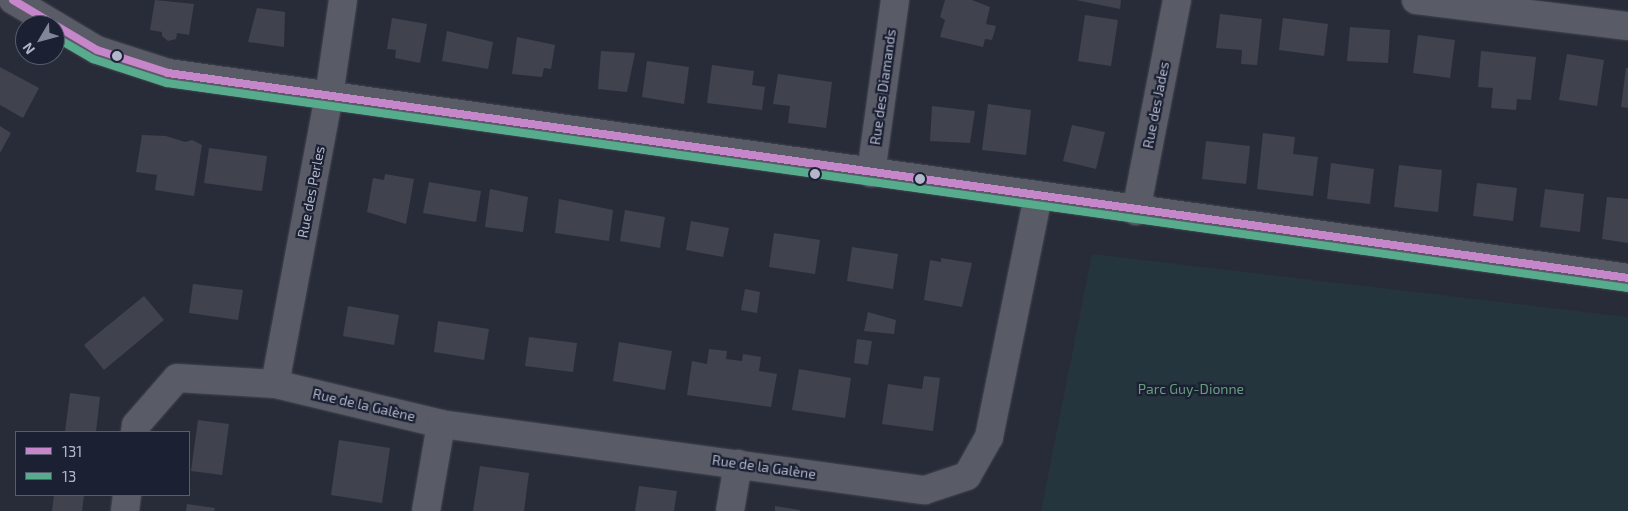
<!DOCTYPE html>
<meta charset="utf-8">
<style>
body{margin:0}
#map{position:relative;width:1628px;height:511px;overflow:hidden;background:#282c39;font-family:"Exo 2",sans-serif}
div>[style]{position:absolute}
[style*='--x']{left:calc(var(--x)*1px);top:calc(var(--y)*1px);width:calc(var(--w)*1px);rotate:calc(var(--a)*1deg)}
.green>*{inset:0;background:#25353e}
.building>*{inset:0;background:#40434e}
.roads{filter:drop-shadow(0 0 1px #43464f) drop-shadow(0 0 1px #43464f)}
.street>*{height:28px;margin:-14px;padding:0 14px;transform-origin:14px;border-radius:14px;background:#595b66}
.bus-1>*{height:8px;margin:-4px;padding:0 4px;transform-origin:4px;border-radius:4px;background:#c686ca}
.bus-2>*{height:8px;margin:-4px;padding:0 4px;transform-origin:4px;border-radius:4px;background:#56ac8c}
.dots>*{width:14px;height:14px;translate:-50% -50%;box-sizing:border-box;border:2px solid #1b2033;border-radius:50%}
span{translate:-50% -50%;white-space:nowrap;text-align:center;line-height:1.15;-webkit-text-stroke:4.5px #1b2033;paint-order:stroke}
.street-label{font-size:14px;color:#b2b6ca}
.park-label{font-size:14px;color:#679c7f}
.legend{position:absolute;left:15px;top:431px;width:175px;height:65px;box-sizing:border-box;background:#1b2033;border:1px solid #575c6f;margin:0;padding:6px 9px;list-style:none;font-size:15px;color:#b2b6ca}
.legend li{display:flex;align-items:center;gap:10px;height:25px}
.legend b{width:25px;border:1px solid #575c6f}
.north{position:absolute;left:15px;top:15px;width:50px;height:50px;box-sizing:border-box;background:#1b2033;border:1px solid #575c6f;border-radius:50%;rotate:233deg;font-size:14px;font-weight:700;line-height:20px;text-align:center;color:#b2b6ca}
.north::after{content:'';display:block;margin:auto;width:18px;height:22px;background:#828697;clip-path:polygon(50% 0,100% 100%,50% 72%,0 100%)}
</style>
<div id="map">
<div class="green">
<div style="clip-path:polygon(1092px 254px,1628px 317px,1628px 511px,1041px 511px)"></div>
</div>
<div class="building">
<div style="clip-path:polygon(155px 0,194px 4px,189px 35px,177px 33px,176px 39px,168px 41px,162px 36px,162px 32px,150px 30px)"></div>
<div style="clip-path:polygon(945px 0,972px 0,990px 7px,986px 24px,996px 26px,992px 40px,985px 39px,983px 47px,940px 37px,945px 20px,940px 17px)"></div>
<div style="clip-path:polygon(1076px 0,1121px 0,1120px 9px)"></div>
<div style="clip-path:polygon(257px 8px,285px 12px,284px 47px,248px 42px)"></div>
<div style="clip-path:polygon(1220px 14px,1262px 19px,1257px 65px,1241px 64px,1242px 50px,1216px 48px)"></div>
<div style="clip-path:polygon(1085px 15px,1118px 20px,1111px 66px,1078px 61px)"></div>
<div style="clip-path:polygon(392px 18px,427px 24px,420px 63px,395px 58px,396px 50px,387px 49px)"></div>
<div style="clip-path:polygon(1283px 18px,1328px 24px,1324px 56px,1279px 50px)"></div>
<div style="clip-path:polygon(1350px 27px,1390px 30px,1388px 63px,1347px 61px)"></div>
<div style="clip-path:polygon(447px 31px,493px 42px,488px 69px,442px 61px)"></div>
<div style="clip-path:polygon(1418px 35px,1455px 40px,1450px 78px,1413px 73px)"></div>
<div style="clip-path:polygon(517px 37px,555px 45px,551px 69px,544px 68px,542px 77px,512px 74px)"></div>
<div style="clip-path:polygon(601px 51px,635px 53px,627px 92px,598px 89px)"></div>
<div style="clip-path:polygon(1481px 51px,1536px 57px,1531px 100px,1517px 99px,1516px 110px,1491px 108px,1493px 88px,1478px 87px)"></div>
<div style="clip-path:polygon(1567px 54px,1604px 60px,1597px 106px,1559px 100px)"></div>
<div style="clip-path:polygon(647px 61px,689px 67px,684px 104px,642px 97px)"></div>
<div style="clip-path:polygon(712px 65px,754px 71px,752px 85px,765px 87px,762px 110px,707px 103px)"></div>
<div style="clip-path:polygon(0 67px,39px 88px,23px 118px,0 105px)"></div>
<div style="clip-path:polygon(1626px 68px,1628px 68px,1628px 108px,1621px 107px)"></div>
<div style="clip-path:polygon(778px 74px,832px 82px,826px 128px,788px 123px,790px 106px,773px 104px)"></div>
<div style="clip-path:polygon(988px 104px,1031px 110px,1026px 155px,982px 150px)"></div>
<div style="clip-path:polygon(932px 106px,975px 111px,970px 143px,930px 141px)"></div>
<div style="clip-path:polygon(1072px 125px,1105px 132px,1096px 169px,1063px 161px)"></div>
<div style="clip-path:polygon(0 126px,11px 133px,0 153px)"></div>
<div style="clip-path:polygon(1263px 133px,1295px 137px,1293px 154px,1318px 157px,1313px 196px,1257px 189px)"></div>
<div style="clip-path:polygon(142px 135px,166px 136px,185px 142px,192px 140px,202px 145px,194px 196px,155px 190px,157px 175px,136px 172px)"></div>
<div style="clip-path:polygon(1206px 141px,1250px 146px,1246px 184px,1202px 179px)"></div>
<div style="clip-path:polygon(209px 148px,267px 156px,262px 191px,204px 183px)"></div>
<div style="clip-path:polygon(1331px 163px,1374px 169px,1370px 204px,1327px 199px)"></div>
<div style="clip-path:polygon(1399px 165px,1442px 170px,1438px 212px,1394px 207px)"></div>
<div style="clip-path:polygon(385px 174px,414px 179px,406px 224px,367px 212px,373px 178px,384px 180px)"></div>
<div style="clip-path:polygon(429px 182px,481px 191px,476px 222px,423px 213px)"></div>
<div style="clip-path:polygon(1477px 183px,1517px 188px,1513px 221px,1473px 216px)"></div>
<div style="clip-path:polygon(490px 189px,528px 197px,523px 232px,485px 227px)"></div>
<div style="clip-path:polygon(1545px 189px,1584px 194px,1580px 232px,1540px 227px)"></div>
<div style="clip-path:polygon(1607px 197px,1628px 199px,1628px 243px,1602px 239px)"></div>
<div style="clip-path:polygon(559px 199px,613px 210px,609px 241px,555px 233px)"></div>
<div style="clip-path:polygon(625px 210px,665px 217px,660px 248px,620px 241px)"></div>
<div style="clip-path:polygon(691px 221px,729px 228px,723px 257px,686px 250px)"></div>
<div style="clip-path:polygon(774px 233px,820px 240px,815px 274px,769px 267px)"></div>
<div style="clip-path:polygon(852px 247px,898px 254px,893px 289px,847px 281px)"></div>
<div style="clip-path:polygon(941px 258px,972px 263px,962px 307px,924px 300px,930px 260px,941px 262px)"></div>
<div style="clip-path:polygon(193px 284px,243px 290px,238px 320px,189px 313px)"></div>
<div style="clip-path:polygon(745px 289px,760px 292px,757px 313px,741px 310px)"></div>
<div style="clip-path:polygon(144px 296px,164px 320px,104px 370px,84px 345px)"></div>
<div style="clip-path:polygon(348px 306px,399px 315px,394px 345px,343px 336px)"></div>
<div style="clip-path:polygon(868px 312px,896px 320px,894px 334px,864px 331px)"></div>
<div style="clip-path:polygon(438px 321px,489px 329px,484px 360px,434px 352px)"></div>
<div style="clip-path:polygon(529px 337px,577px 343px,573px 372px,525px 366px)"></div>
<div style="clip-path:polygon(857px 339px,872px 341px,868px 365px,854px 363px)"></div>
<div style="clip-path:polygon(619px 342px,672px 351px,665px 390px,613px 381px)"></div>
<div style="clip-path:polygon(709px 349px,727px 351px,726px 359px,742px 361px,743px 354px,761px 357px,759px 371px,777px 374px,771px 407px,687px 395px,692px 361px,707px 364px)"></div>
<div style="clip-path:polygon(799px 369px,851px 378px,845px 418px,792px 410px)"></div>
<div style="clip-path:polygon(924px 376px,940px 378px,933px 431px,882px 424px,888px 384px,922px 389px)"></div>
<div style="clip-path:polygon(70px 393px,100px 397px,96px 432px,65px 432px)"></div>
<div style="clip-path:polygon(198px 420px,229px 424px,222px 475px,191px 471px)"></div>
<div style="clip-path:polygon(339px 440px,390px 448px,382px 503px,331px 495px)"></div>
<div style="clip-path:polygon(480px 466px,529px 473px,524px 511px,473px 511px)"></div>
<div style="clip-path:polygon(639px 486px,677px 491px,674px 511px,635px 511px)"></div>
<div style="clip-path:polygon(54px 495px,84px 495px,82px 511px,52px 511px)"></div>
<div style="clip-path:polygon(187px 504px,215px 508px,214px 511px,186px 511px)"></div>
<div style="clip-path:polygon(775px 506px,800px 510px,800px 511px,775px 511px)"></div>
</div>
<div class="roads">
<div class="street">
<div style="--x:13;--y:0;--w:98;--a:30.8"></div>
<div style="--x:97;--y:50;--w:75;--a:17.9"></div>
<div style="--x:168;--y:73;--w:1474;--a:7.99"></div>
<div style="--x:1416;--y:0;--w:214;--a:7"></div>
<div style="--x:871;--y:173;--w:175;--a:-82.1"></div>
<div style="--x:1136;--y:211;--w:215;--a:-79"></div>
<div style="--x:275;--y:384;--w:293;--a:-79.4"></div>
<div style="--x:329;--y:96;--w:97;--a:-81.7"></div>
<div style="--x:135;--y:432;--w:7;--a:-82"></div>
<div style="--x:136;--y:425;--w:62;--a:-48.9"></div>
<div style="--x:177;--y:378;--w:98;--a:3.5"></div>
<div style="--x:275;--y:384;--w:171;--a:13.5"></div>
<div style="--x:441;--y:424;--w:488;--a:7.8"></div>
<div style="--x:925;--y:490;--w:44;--a:-18.4"></div>
<div style="--x:967;--y:476;--w:45;--a:-60.6"></div>
<div style="--x:989;--y:437;--w:245;--a:-78.5"></div>
<div style="--x:125;--y:511;--w:16;--a:-83"></div>
<div style="--x:426;--y:511;--w:88;--a:-80.2"></div>
<div style="--x:730;--y:511;--w:48;--a:-80.3"></div>
</div>
</div>
<div class="bus-1">
<div style="--x:13;--y:0;--w:98;--a:30.8"></div>
<div style="--x:97;--y:50;--w:75;--a:17.9"></div>
<div style="--x:168;--y:73;--w:1474;--a:7.99"></div>
</div>
<div class="bus-2">
<div style="--x:55;--y:37;--w:44;--a:30.1"></div>
<div style="--x:93;--y:59;--w:78;--a:18"></div>
<div style="--x:167;--y:83;--w:1474;--a:7.99"></div>
</div>
<div class="dots">
<div style="left:117px;top:56px;background:#b2b6ca"></div>
<div style="left:815px;top:174px;background:#b2b6ca"></div>
<div style="left:920px;top:179px;background:#b2b6ca"></div>
</div>
<div class="street-label">
<span style="left:883px;top:87px;rotate:-82deg">Rue des Diamands</span>
<span style="left:1156px;top:105px;rotate:-79deg">Rue des Jades</span>
<span style="left:311px;top:192px;rotate:-79deg">Rue des Perles</span>
<span style="left:364px;top:405px;rotate:13deg">Rue de la Galène</span>
<span style="left:764px;top:467px;rotate:8deg">Rue de la Galène</span>
</div>
<div class="park-label">
<span style="left:1191px;top:389px">Parc Guy-Dionne</span>
</div>
<ul class="legend">
<li><b style="height:6px;background:#c686ca"></b>131</li>
<li><b style="height:6px;background:#56ac8c"></b>13</li>
</ul>
<div class="north">N</div>
</div>
